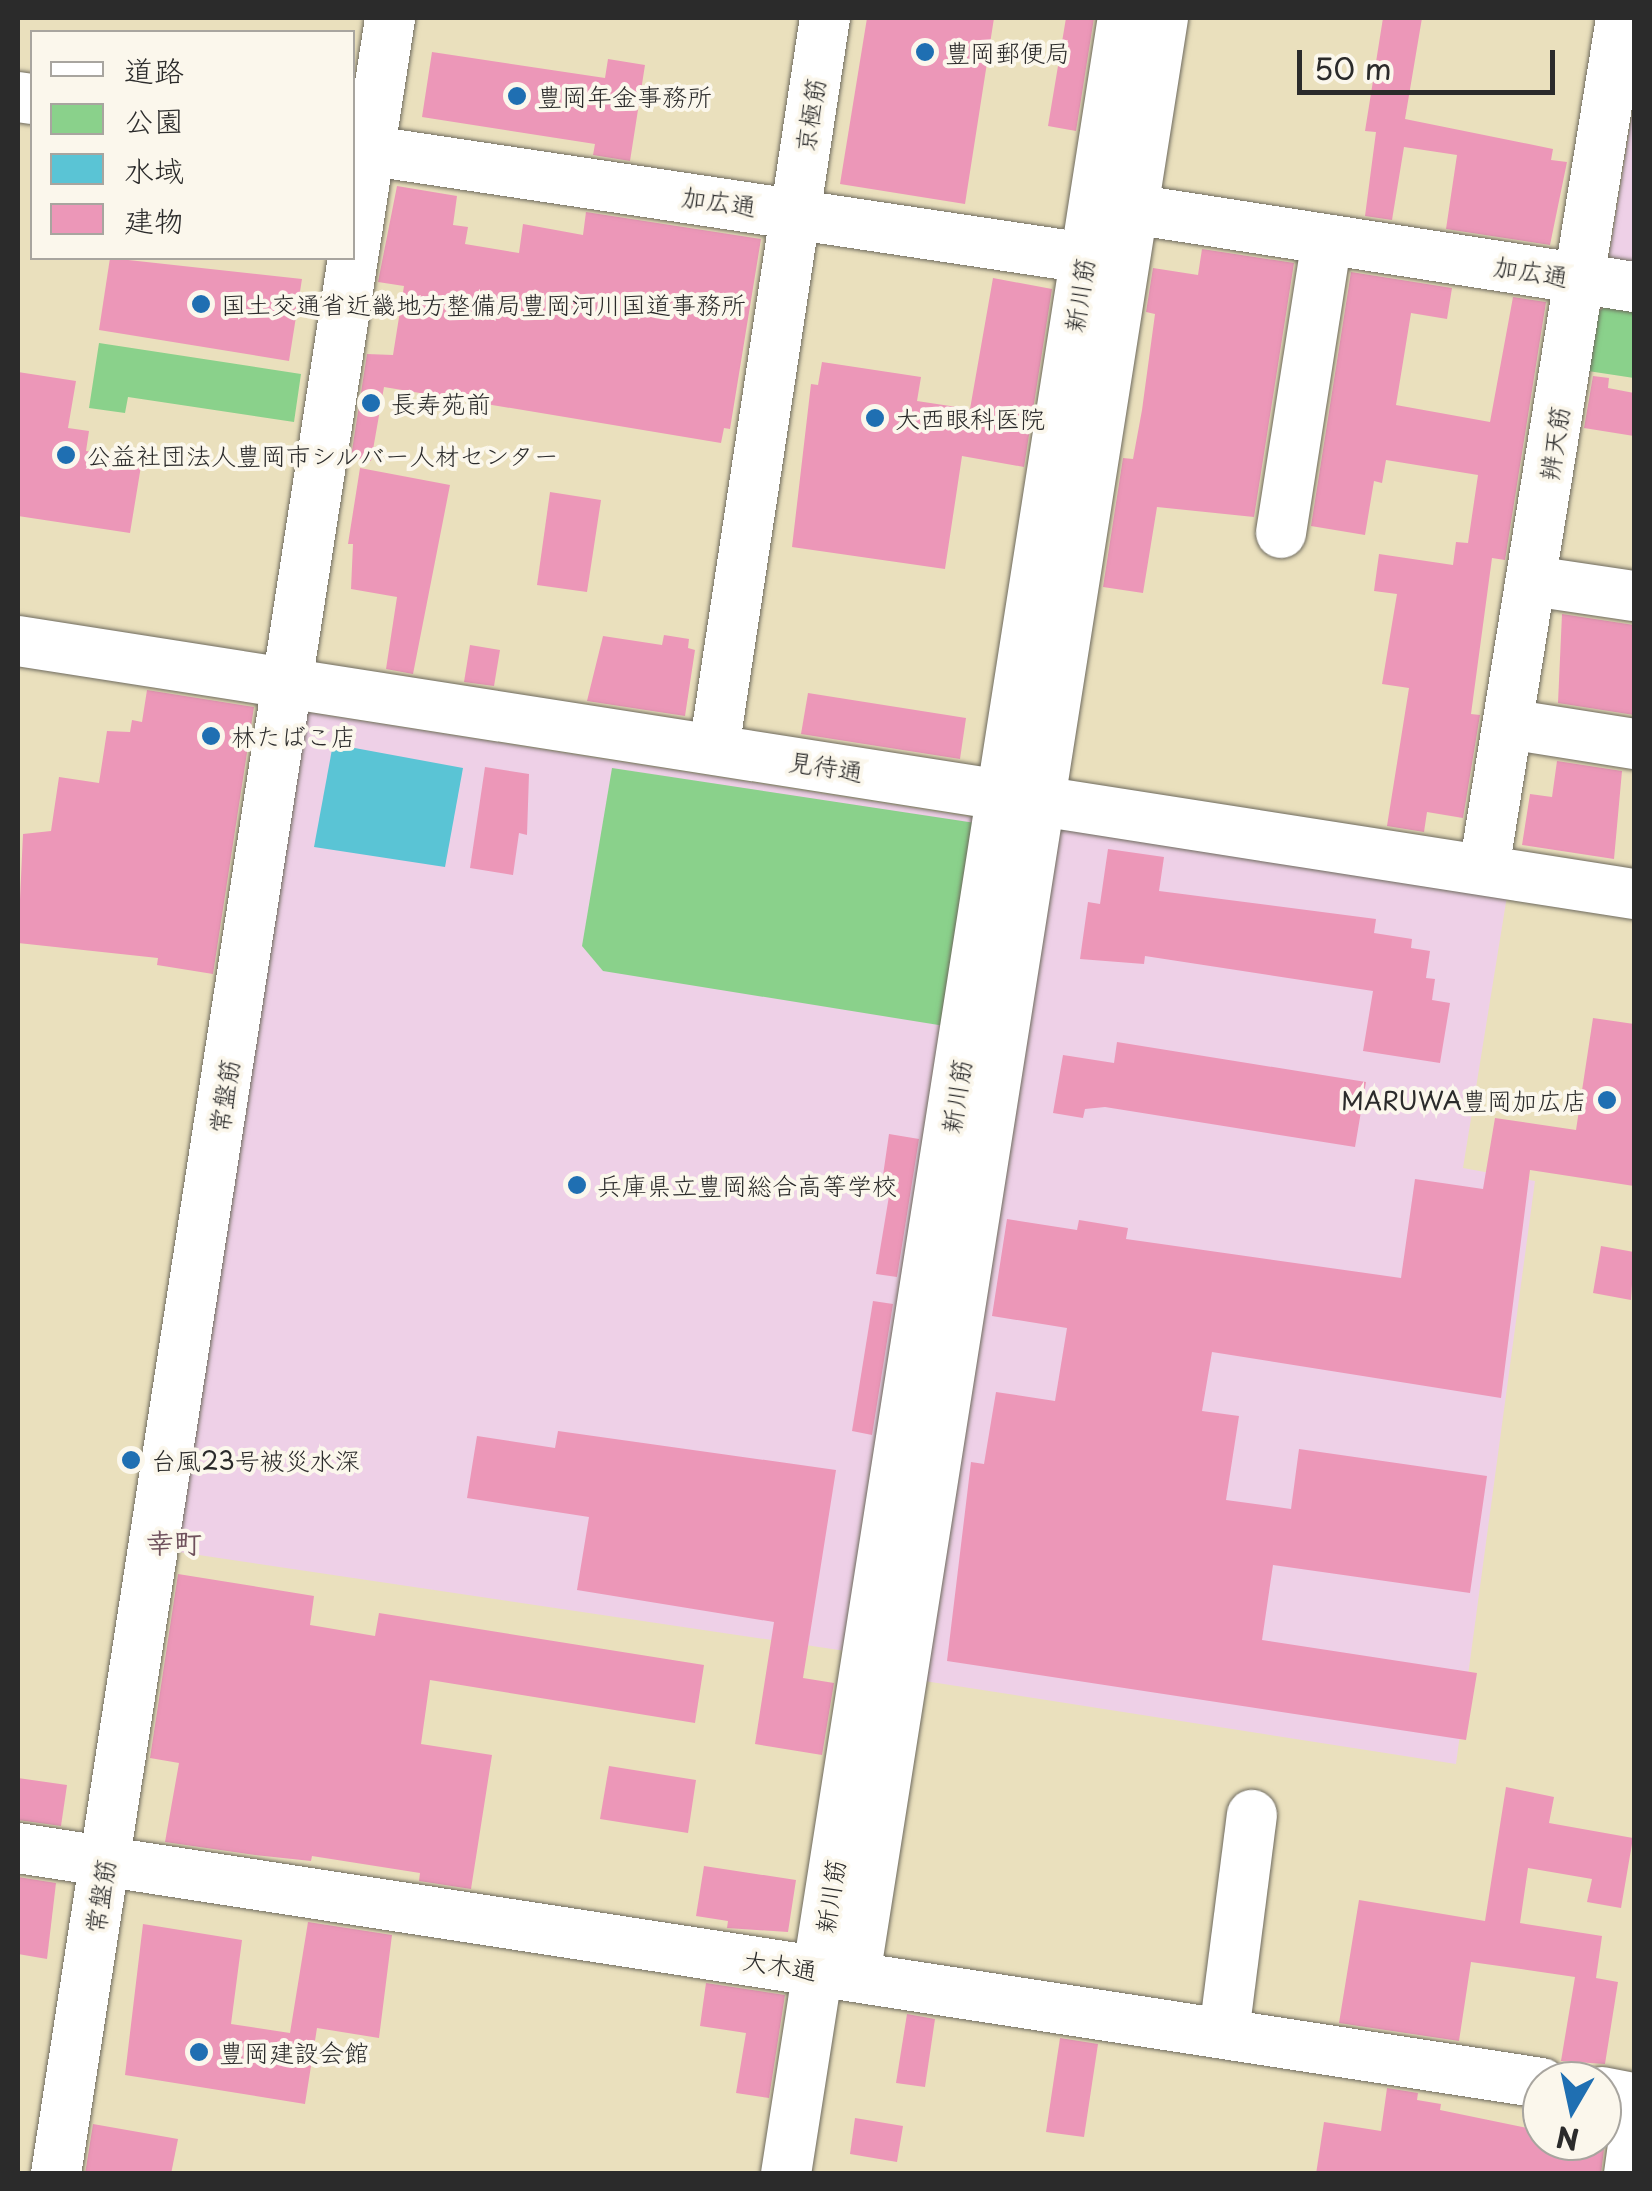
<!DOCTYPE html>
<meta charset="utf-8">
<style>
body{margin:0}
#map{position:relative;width:1652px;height:2191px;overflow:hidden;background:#eae0bd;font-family:"Playpen Sans","Klee One",sans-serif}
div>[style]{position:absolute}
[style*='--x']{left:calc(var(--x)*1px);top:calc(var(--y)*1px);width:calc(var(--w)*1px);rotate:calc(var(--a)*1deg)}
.built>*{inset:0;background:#eed0e7}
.green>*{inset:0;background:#8ad18b}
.water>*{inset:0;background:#5ac4d5}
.building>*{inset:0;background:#ec97b8}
.roads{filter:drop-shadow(0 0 2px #6e6a5e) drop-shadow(0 0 2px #6e6a5e)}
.minor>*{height:50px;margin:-25px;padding:0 25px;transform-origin:25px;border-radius:25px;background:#fff}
.dots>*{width:28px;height:28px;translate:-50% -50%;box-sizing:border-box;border:5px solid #fbf7ec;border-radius:50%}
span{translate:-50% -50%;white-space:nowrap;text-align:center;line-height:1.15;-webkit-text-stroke:8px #fbf7ec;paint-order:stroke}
.poi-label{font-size:25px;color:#2b2b2b}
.left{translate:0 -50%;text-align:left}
.right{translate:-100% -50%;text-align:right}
.street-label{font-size:25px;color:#2b2b2b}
.neighbourhood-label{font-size:28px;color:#6f515c;font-weight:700}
.frame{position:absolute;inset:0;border:20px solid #2b2b2b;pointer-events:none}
.legend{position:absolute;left:30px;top:30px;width:325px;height:230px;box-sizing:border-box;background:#fbf7ec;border:2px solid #a8a59f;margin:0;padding:12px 18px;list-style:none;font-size:30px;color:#2b2b2b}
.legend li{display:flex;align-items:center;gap:20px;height:50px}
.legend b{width:50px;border:2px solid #a8a59f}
.north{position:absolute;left:1522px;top:2061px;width:100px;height:100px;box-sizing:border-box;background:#fbf7ec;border:2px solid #a8a59f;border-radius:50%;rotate:189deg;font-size:28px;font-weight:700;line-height:40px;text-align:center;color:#2b2b2b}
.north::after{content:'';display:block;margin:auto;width:35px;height:45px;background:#1f6fb2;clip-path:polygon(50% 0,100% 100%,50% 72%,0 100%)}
.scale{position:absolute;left:1297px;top:50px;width:258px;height:45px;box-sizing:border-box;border:5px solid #2b2b2b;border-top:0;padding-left:12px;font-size:30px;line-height:35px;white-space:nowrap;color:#2b2b2b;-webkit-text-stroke:8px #fbf7ec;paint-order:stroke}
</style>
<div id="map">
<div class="built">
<div style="clip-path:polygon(1634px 102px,1634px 270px,1609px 256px)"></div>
<div style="clip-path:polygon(293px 710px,990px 820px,859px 1653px,165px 1550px)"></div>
<div style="clip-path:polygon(1050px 822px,1507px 896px,1463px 1168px,1535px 1181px,1456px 1764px,918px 1680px)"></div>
</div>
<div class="green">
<div style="clip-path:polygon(1612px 301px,1612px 309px,1634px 312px,1634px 378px,1588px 371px,1597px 313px)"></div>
<div style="clip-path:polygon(99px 343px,301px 374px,294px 422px,128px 397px,125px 413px,89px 408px)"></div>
<div style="clip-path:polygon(612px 768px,982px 824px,951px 1027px,603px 971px,582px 946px)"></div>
</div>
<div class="water">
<div style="clip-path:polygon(333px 744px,463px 768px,445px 867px,314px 847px)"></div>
</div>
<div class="building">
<div style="clip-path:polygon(867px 18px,994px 18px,965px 204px,840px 184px)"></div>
<div style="clip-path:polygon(1066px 18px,1094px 18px,1076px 131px,1048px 126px)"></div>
<div style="clip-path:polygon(1383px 18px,1422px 18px,1405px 119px,1553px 149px,1551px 160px,1567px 162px,1550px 245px,1446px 229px,1457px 155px,1404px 147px,1392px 220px,1365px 216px,1376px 132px,1365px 131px)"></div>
<div style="clip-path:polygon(432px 52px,605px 78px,608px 59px,645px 65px,630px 161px,593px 155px,595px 144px,422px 117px)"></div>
<div style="clip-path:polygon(397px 186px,457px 196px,453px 225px,468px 227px,465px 244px,519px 253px,523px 224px,583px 235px,586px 212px,761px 239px,730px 429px,724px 428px,721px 443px,384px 387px,371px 461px,351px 457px,367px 354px,393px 355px,404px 286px,378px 282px)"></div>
<div style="clip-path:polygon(1202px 249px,1294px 263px,1254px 517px,1157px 507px,1143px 593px,1103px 587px,1123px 458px,1133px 459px,1142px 410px,1155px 314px,1146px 312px,1153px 268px,1198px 275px)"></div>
<div style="clip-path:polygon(110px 258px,302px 279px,289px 361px,99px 330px)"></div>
<div style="clip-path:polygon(1351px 272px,1452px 288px,1447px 319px,1411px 313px,1396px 405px,1490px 422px,1513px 297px,1546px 302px,1505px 560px,1492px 558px,1471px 714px,1480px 715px,1463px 818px,1427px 812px,1424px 832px,1387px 826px,1409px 688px,1382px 684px,1397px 594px,1374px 591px,1379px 554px,1453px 565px,1456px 542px,1468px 543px,1478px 475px,1386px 460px,1382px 483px,1374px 481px,1365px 535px,1311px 526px)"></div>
<div style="clip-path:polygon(993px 278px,1052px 289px,1024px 467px,962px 456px,945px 569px,792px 547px,811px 384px,818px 385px,822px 362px,921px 377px,917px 401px,970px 409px)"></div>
<div style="clip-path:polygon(18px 372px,76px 381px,68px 428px,89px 431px,86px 451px,142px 460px,130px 533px,18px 516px)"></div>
<div style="clip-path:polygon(1593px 376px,1609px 378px,1608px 388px,1634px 393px,1634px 436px,1584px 428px)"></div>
<div style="clip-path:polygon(360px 468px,450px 485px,413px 674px,386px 669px,397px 597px,351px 589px,353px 544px,348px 544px)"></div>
<div style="clip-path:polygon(550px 492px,601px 500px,587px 592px,537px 585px)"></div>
<div style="clip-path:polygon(1562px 614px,1634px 625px,1634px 715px,1558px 703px)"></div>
<div style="clip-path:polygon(664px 635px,689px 639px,688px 648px,695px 650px,685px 716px,587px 701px,603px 636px,662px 645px)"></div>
<div style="clip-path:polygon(470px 645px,500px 650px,494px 686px,464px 682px)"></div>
<div style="clip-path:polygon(147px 690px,254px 707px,213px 974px,157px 965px,158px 958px,18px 943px,23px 834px,51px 831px,59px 777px,99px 783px,107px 731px,130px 732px,132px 720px,142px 722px)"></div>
<div style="clip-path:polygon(808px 693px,966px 718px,960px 759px,801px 734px)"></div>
<div style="clip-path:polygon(1557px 761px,1622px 771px,1614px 859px,1522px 845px,1530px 794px,1552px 797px)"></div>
<div style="clip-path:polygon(485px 767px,529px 774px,527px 835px,519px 833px,513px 875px,470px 868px)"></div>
<div style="clip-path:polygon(1108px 849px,1164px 857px,1159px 891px,1376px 919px,1374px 933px,1412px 939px,1411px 948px,1430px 951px,1426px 978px,1435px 979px,1432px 1000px,1450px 1003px,1440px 1063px,1363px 1051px,1373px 991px,1145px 956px,1144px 964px,1080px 959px,1088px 902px,1100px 904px)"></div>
<div style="clip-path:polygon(1593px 1018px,1634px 1024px,1634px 1186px,1530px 1170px,1501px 1398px,1212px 1352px,1202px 1411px,1239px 1416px,1226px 1500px,1291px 1509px,1299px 1449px,1487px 1476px,1470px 1593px,1273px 1565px,1262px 1640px,1477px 1673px,1466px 1740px,947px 1661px,971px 1462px,984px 1464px,996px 1392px,1055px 1401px,1067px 1328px,992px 1316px,1007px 1219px,1077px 1230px,1079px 1220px,1128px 1228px,1126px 1239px,1401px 1278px,1415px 1179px,1483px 1189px,1495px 1118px,1576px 1130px)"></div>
<div style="clip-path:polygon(1117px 1042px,1366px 1082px,1355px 1147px,1105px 1107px,1085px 1109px,1083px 1118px,1053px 1113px,1063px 1055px,1114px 1063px)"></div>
<div style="clip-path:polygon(889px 1134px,919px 1139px,897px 1277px,876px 1274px,890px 1190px,881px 1189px)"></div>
<div style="clip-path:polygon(1601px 1246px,1634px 1252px,1631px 1300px,1593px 1293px)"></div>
<div style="clip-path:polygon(873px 1301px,893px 1304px,872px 1435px,852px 1431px)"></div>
<div style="clip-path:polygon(558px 1431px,836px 1470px,803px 1678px,834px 1683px,822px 1755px,755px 1744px,774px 1622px,577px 1590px,589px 1517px,467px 1498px,477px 1436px,555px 1448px)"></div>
<div style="clip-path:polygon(178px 1574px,314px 1596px,310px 1625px,322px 1627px,375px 1636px,379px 1613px,704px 1665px,695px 1723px,430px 1680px,421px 1744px,492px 1755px,471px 1889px,419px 1881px,420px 1873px,312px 1856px,311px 1861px,255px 1855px,165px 1842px,179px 1763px,150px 1758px)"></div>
<div style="clip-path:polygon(609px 1766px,696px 1780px,688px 1833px,600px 1819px)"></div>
<div style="clip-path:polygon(18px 1778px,67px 1785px,61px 1826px,18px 1820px)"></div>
<div style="clip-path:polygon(1506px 1787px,1554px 1797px,1549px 1823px,1633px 1838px,1621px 1908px,1587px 1902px,1592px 1879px,1528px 1868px,1520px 1923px,1602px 1936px,1596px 1978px,1618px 1982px,1605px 2064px,1561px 2061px,1575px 1977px,1521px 1969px,1471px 1962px,1459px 2041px,1339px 2023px,1359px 1900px,1485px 1921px)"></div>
<div style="clip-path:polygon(704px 1866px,796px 1880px,788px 1932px,727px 1928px,728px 1921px,696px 1916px)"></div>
<div style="clip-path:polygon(18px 1877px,56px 1883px,47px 1959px,18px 1954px)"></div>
<div style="clip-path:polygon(308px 1922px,392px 1935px,379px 2038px,317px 2028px,305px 2104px,125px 2075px,143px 1924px,242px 1940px,231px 2024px,290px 2033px)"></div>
<div style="clip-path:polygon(706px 1983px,785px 1995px,769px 2098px,736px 2093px,746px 2033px,700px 2026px)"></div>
<div style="clip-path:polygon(907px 2014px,935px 2019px,925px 2087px,896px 2083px)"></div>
<div style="clip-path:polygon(1060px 2038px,1098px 2044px,1084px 2137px,1046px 2132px)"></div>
<div style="clip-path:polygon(1387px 2088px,1418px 2093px,1417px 2100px,1441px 2104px,1440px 2110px,1542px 2131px,1542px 2141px,1605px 2141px,1601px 2174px,1316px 2174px,1324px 2122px,1381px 2131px)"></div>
<div style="clip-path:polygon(855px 2118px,903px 2126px,897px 2162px,850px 2154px)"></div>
<div style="clip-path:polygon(93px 2124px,178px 2139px,171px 2174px,85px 2174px)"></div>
</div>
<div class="roads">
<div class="minor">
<div style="--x:18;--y:97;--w:14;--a:8"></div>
<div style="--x:352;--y:148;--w:741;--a:8.53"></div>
<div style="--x:1132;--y:209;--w:508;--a:8.83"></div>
<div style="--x:1281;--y:533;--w:297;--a:-81.1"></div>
<div style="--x:1532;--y:581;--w:103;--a:8.4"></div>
<div style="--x:18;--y:641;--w:1636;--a:8.9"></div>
<div style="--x:1508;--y:724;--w:128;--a:9"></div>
<div style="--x:714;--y:749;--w:739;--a:-81.37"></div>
<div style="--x:1484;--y:869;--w:862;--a:-80.85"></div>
<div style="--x:18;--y:1848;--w:1542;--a:8.77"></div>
<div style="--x:855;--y:1976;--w:1982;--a:-81.06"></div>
<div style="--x:1224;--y:2033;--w:220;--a:-82.7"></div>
<div style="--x:1602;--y:2092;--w:33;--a:11"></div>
<div style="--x:56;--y:2174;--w:2182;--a:-81.19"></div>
<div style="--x:786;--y:2174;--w:2182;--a:-81.12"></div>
<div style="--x:1629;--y:2174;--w:34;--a:-82"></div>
</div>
</div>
<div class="dots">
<div style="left:925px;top:52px;background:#1f6fb2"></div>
<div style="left:517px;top:96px;background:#1f6fb2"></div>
<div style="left:201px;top:304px;background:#1f6fb2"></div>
<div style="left:371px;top:403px;background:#1f6fb2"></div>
<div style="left:875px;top:418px;background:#1f6fb2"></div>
<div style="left:66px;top:455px;background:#1f6fb2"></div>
<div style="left:211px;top:736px;background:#1f6fb2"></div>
<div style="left:1607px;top:1100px;background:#1f6fb2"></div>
<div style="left:577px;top:1185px;background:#1f6fb2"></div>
<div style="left:131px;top:1460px;background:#1f6fb2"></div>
<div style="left:199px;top:2052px;background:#1f6fb2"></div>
</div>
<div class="poi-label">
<span class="left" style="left:945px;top:52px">豊岡郵便局</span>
<span class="left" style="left:537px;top:96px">豊岡年金事務所</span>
<span class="left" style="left:221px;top:304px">国土交通省近畿地方整備局豊岡河川国道事務所</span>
<span class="left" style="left:391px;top:403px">長寿苑前</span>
<span class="left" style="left:895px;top:418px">大西眼科医院</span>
<span class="left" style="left:86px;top:455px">公益社団法人豊岡市シルバー人材センター</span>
<span class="left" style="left:231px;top:736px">林たばこ店</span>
<span class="right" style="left:1587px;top:1100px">MARUWA豊岡加広店</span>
<span class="left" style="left:597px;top:1185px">兵庫県立豊岡総合高等学校</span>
<span class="left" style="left:151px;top:1460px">台風23号被災水深</span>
<span class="left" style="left:219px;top:2052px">豊岡建設会館</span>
</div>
<div class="street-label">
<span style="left:810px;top:115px;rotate:-81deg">京極筋</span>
<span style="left:719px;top:201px;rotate:8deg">加広通</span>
<span style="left:1531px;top:271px;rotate:9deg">加広通</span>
<span style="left:1079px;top:295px;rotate:-81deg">新川筋</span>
<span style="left:1554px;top:443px;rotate:-81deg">辨天筋</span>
<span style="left:826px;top:766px;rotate:9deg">見待通</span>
<span style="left:224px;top:1096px;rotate:-81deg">常盤筋</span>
<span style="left:956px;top:1096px;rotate:-81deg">新川筋</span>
<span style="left:100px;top:1896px;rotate:-81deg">常盤筋</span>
<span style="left:830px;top:1896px;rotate:-81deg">新川筋</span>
<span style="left:780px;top:1965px;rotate:9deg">大木通</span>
</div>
<div class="neighbourhood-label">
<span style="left:174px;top:1542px">幸町</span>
</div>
<div class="frame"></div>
<ul class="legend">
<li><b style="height:12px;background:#fff"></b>道路</li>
<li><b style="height:28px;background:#8ad18b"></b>公園</li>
<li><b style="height:28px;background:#5ac4d5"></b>水域</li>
<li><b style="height:28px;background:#ec97b8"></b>建物</li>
</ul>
<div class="north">N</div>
<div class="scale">50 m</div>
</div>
